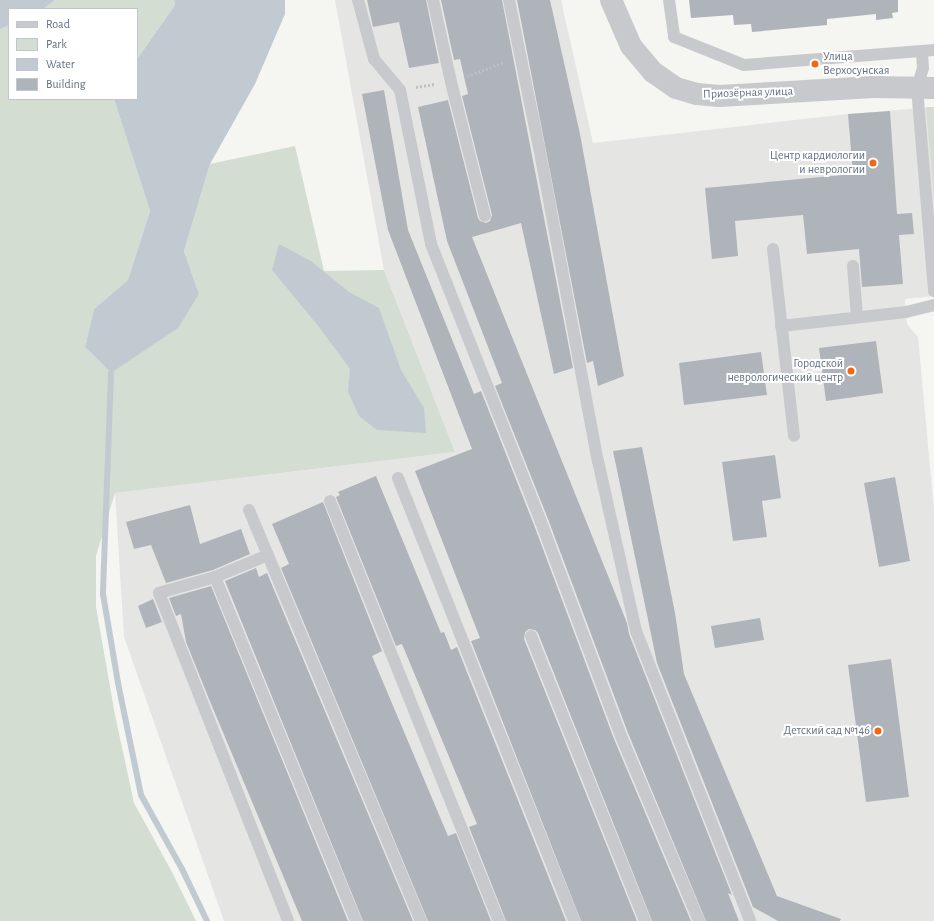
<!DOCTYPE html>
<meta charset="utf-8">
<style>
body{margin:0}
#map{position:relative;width:934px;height:921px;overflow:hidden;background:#f5f5f1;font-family:"Alegreya Sans",sans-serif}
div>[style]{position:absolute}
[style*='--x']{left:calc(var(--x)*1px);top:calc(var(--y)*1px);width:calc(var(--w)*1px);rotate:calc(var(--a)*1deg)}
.built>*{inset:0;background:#e5e6e4}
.green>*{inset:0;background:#d4ddd2}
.water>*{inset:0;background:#c2cad1}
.stream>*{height:6px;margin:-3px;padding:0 3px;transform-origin:3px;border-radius:3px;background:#c2cad1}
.building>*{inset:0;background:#afb4bb}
.path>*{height:2.5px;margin-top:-1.25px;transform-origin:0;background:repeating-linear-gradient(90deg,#bebfc2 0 2px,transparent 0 4px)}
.service>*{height:12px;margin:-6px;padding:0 6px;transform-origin:6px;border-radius:6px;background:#c7c9cd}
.minor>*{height:22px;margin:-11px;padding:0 11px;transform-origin:11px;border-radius:11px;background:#c7c9cd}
.dots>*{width:11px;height:11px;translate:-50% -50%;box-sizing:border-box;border:2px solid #fff;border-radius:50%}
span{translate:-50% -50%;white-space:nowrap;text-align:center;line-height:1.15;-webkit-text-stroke:4px #fff;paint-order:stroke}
.poi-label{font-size:12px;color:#627084}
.left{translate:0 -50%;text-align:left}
.right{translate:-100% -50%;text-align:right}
.street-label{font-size:12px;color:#627084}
.legend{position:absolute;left:8px;top:8px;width:130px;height:92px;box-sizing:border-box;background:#fff;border:1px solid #c0c6ce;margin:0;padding:5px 7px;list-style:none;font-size:12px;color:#627084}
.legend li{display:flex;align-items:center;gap:8px;height:20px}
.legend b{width:20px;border:1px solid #c0c6ce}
</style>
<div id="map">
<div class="built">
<div style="clip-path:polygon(335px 0,561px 0,593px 143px,848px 114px,934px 107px,934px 296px,905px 299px,907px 324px,918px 337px,934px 510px,934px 921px,224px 921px,124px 637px,115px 493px,455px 452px,384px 270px)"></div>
</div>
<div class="green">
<div style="clip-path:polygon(55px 0,174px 0,175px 5px,137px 59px,137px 9px,43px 9px)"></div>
<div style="clip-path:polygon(9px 25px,9px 99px,114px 99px,150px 211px,128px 280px,94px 309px,85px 347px,111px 373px,199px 294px,184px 251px,210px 164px,295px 146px,324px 271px,384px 270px,455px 452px,115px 493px,96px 556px,96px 607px,115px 715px,134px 803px,172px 872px,196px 921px,0 921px,0 29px)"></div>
<div style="clip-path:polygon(926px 107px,934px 107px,934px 201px)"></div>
</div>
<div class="water">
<div style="clip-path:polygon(0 0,55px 0,43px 9px,9px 9px,9px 25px,0 29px)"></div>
<div style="clip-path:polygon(174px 0,285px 0,285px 14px,255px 84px,210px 164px,184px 251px,199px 294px,178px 328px,111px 373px,85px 347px,94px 309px,128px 280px,150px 211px,114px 99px,137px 99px,137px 59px,175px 5px)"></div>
<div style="clip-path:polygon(279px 244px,311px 261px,349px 292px,379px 308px,401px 370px,424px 408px,426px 433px,377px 430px,359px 416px,348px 392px,350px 369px,319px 327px,272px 270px)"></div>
</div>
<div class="stream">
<div style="--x:111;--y:373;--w:221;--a:92.1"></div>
<div style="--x:103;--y:594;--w:90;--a:80.4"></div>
<div style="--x:118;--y:683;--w:114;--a:78.4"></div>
<div style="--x:141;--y:795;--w:85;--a:61"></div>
<div style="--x:182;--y:869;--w:58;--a:64.3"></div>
</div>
<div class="building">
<div style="clip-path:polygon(367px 0,426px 0,439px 63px,409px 68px,399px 22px,373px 27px)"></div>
<div style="clip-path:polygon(441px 0,502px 0,573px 368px,554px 374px,521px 223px,472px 237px,627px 623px,629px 634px,732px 895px,728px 893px,739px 921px,706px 921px,628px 733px,548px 519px,495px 386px,502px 383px,447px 241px,418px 107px,448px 100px,478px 218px,480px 221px,486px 223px,490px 221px,492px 215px,462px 96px,468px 94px,460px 59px,454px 60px)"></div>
<div style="clip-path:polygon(517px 0,550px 0,580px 134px,624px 376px,598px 386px,593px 361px,587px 363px)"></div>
<div style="clip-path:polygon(689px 0,898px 0,898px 12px,892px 13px,893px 18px,876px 20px,876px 14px,827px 19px,827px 25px,752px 32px,751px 24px,734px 25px,733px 15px,691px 18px)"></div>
<div style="clip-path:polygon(384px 90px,408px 230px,474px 394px,481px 391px,534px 525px,614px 739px,691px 921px,652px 921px,538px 633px,535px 630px,529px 629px,525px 632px,524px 639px,637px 921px,581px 921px,471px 641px,480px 638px,415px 471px,472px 449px,388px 230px,362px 94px)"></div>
<div style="clip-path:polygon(890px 111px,897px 214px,912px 213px,913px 223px,914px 234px,899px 235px,903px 284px,862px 287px,859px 249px,807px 254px,803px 215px,735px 221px,738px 256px,712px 259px,705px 188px,853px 174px,848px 114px)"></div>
<div style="clip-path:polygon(876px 341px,883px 393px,826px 401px,819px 348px)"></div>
<div style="clip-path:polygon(761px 352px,767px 395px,684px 405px,679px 363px)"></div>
<div style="clip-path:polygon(642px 447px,675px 613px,684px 674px,777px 896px,841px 919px,840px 921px,778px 921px,753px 907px,657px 663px,613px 451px)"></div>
<div style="clip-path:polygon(775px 455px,781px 498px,762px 501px,767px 537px,733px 541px,722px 462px)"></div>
<div style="clip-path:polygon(376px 476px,441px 633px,444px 632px,451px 650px,457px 647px,566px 921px,506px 921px,469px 827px,477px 824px,402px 644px,396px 646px,336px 497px,340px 495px,338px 492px)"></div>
<div style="clip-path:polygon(895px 477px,910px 561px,879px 567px,864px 483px)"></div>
<div style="clip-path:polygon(323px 502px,382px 651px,372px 656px,448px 836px,456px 833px,491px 921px,428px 921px,281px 568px,289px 564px,272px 524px)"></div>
<div style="clip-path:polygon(190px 505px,200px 544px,241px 529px,250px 554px,213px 570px,166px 583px,151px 545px,134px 549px,126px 522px)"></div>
<div style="clip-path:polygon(256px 568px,259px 577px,267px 573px,413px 921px,363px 921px,225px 581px)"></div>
<div style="clip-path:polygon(211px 586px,348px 921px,302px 921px,209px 699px,186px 642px,181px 614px,176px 616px,169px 598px)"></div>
<div style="clip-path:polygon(153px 599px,162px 622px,146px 628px,138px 606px)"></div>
<div style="clip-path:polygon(760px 618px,764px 640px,715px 648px,711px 626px)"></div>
<div style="clip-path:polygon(891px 659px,909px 797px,866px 802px,848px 665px)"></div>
</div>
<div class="path">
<div style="--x:467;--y:76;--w:40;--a:-20.2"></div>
<div style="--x:416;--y:87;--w:19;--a:-9"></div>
</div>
<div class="service">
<div style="--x:358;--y:0;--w:61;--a:74.8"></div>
<div style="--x:374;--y:59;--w:40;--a:50"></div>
<div style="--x:400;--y:90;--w:157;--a:78.6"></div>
<div style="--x:431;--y:244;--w:299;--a:68.4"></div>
<div style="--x:541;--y:522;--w:228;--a:69.5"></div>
<div style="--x:621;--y:736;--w:201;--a:67.1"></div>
<div style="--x:433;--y:0;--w:84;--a:77.6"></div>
<div style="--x:451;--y:82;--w:138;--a:75.8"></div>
<div style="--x:509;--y:0;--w:150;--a:78.5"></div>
<div style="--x:539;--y:147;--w:319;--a:79.4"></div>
<div style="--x:598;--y:461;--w:174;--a:77.4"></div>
<div style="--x:636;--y:631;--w:312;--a:68.5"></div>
<div style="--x:669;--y:0;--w:37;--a:82"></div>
<div style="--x:674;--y:37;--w:75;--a:21.8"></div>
<div style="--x:744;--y:65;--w:191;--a:-4.5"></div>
<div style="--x:922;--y:51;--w:17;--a:87"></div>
<div style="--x:923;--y:68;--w:21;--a:107"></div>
<div style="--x:917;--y:88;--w:204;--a:85.2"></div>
<div style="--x:773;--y:249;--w:188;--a:83.6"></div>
<div style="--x:853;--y:266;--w:51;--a:85.5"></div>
<div style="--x:781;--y:326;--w:126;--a:-6.4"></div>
<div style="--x:906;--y:312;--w:29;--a:-14"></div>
<div style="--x:398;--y:478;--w:477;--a:68.3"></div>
<div style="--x:330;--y:501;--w:453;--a:68.1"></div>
<div style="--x:249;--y:510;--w:446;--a:67.3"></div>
<div style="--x:268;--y:555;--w:57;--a:157.5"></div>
<div style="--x:215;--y:577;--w:372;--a:67.7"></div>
<div style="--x:215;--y:577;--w:58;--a:164.1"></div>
<div style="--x:159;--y:593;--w:352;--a:68.5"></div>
<div style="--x:531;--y:636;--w:307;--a:68.2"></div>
</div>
<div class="minor">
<div style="--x:611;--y:0;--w:50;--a:66.5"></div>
<div style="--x:631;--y:46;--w:34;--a:50"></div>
<div style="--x:653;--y:72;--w:28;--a:35"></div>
<div style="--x:676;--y:88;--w:22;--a:16"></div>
<div style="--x:697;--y:94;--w:22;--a:5"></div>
<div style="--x:719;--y:96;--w:155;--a:-3.3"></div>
<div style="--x:874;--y:87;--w:60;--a:1"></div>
</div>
<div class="dots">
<div style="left:815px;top:64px;background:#ef6817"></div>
<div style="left:873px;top:163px;background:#ef6817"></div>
<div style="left:851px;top:371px;background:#ef6817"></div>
<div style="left:878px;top:731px;background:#ef6817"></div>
</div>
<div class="poi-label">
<span class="left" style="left:823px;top:64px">Улица<br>Верхосунская</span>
<span class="right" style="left:865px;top:163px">Центр кардиологии<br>и неврологии</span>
<span class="right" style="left:843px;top:371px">Городской<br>неврологический центр</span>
<span class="right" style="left:870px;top:731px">Детский сад №146</span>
</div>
<div class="street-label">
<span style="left:748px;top:93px;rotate:-2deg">Приозёрная улица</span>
</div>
<ul class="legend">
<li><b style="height:5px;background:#c7c9cd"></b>Road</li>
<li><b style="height:11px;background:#d4ddd2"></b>Park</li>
<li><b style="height:11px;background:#c2cad1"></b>Water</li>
<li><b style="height:11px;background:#afb4bb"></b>Building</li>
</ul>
</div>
